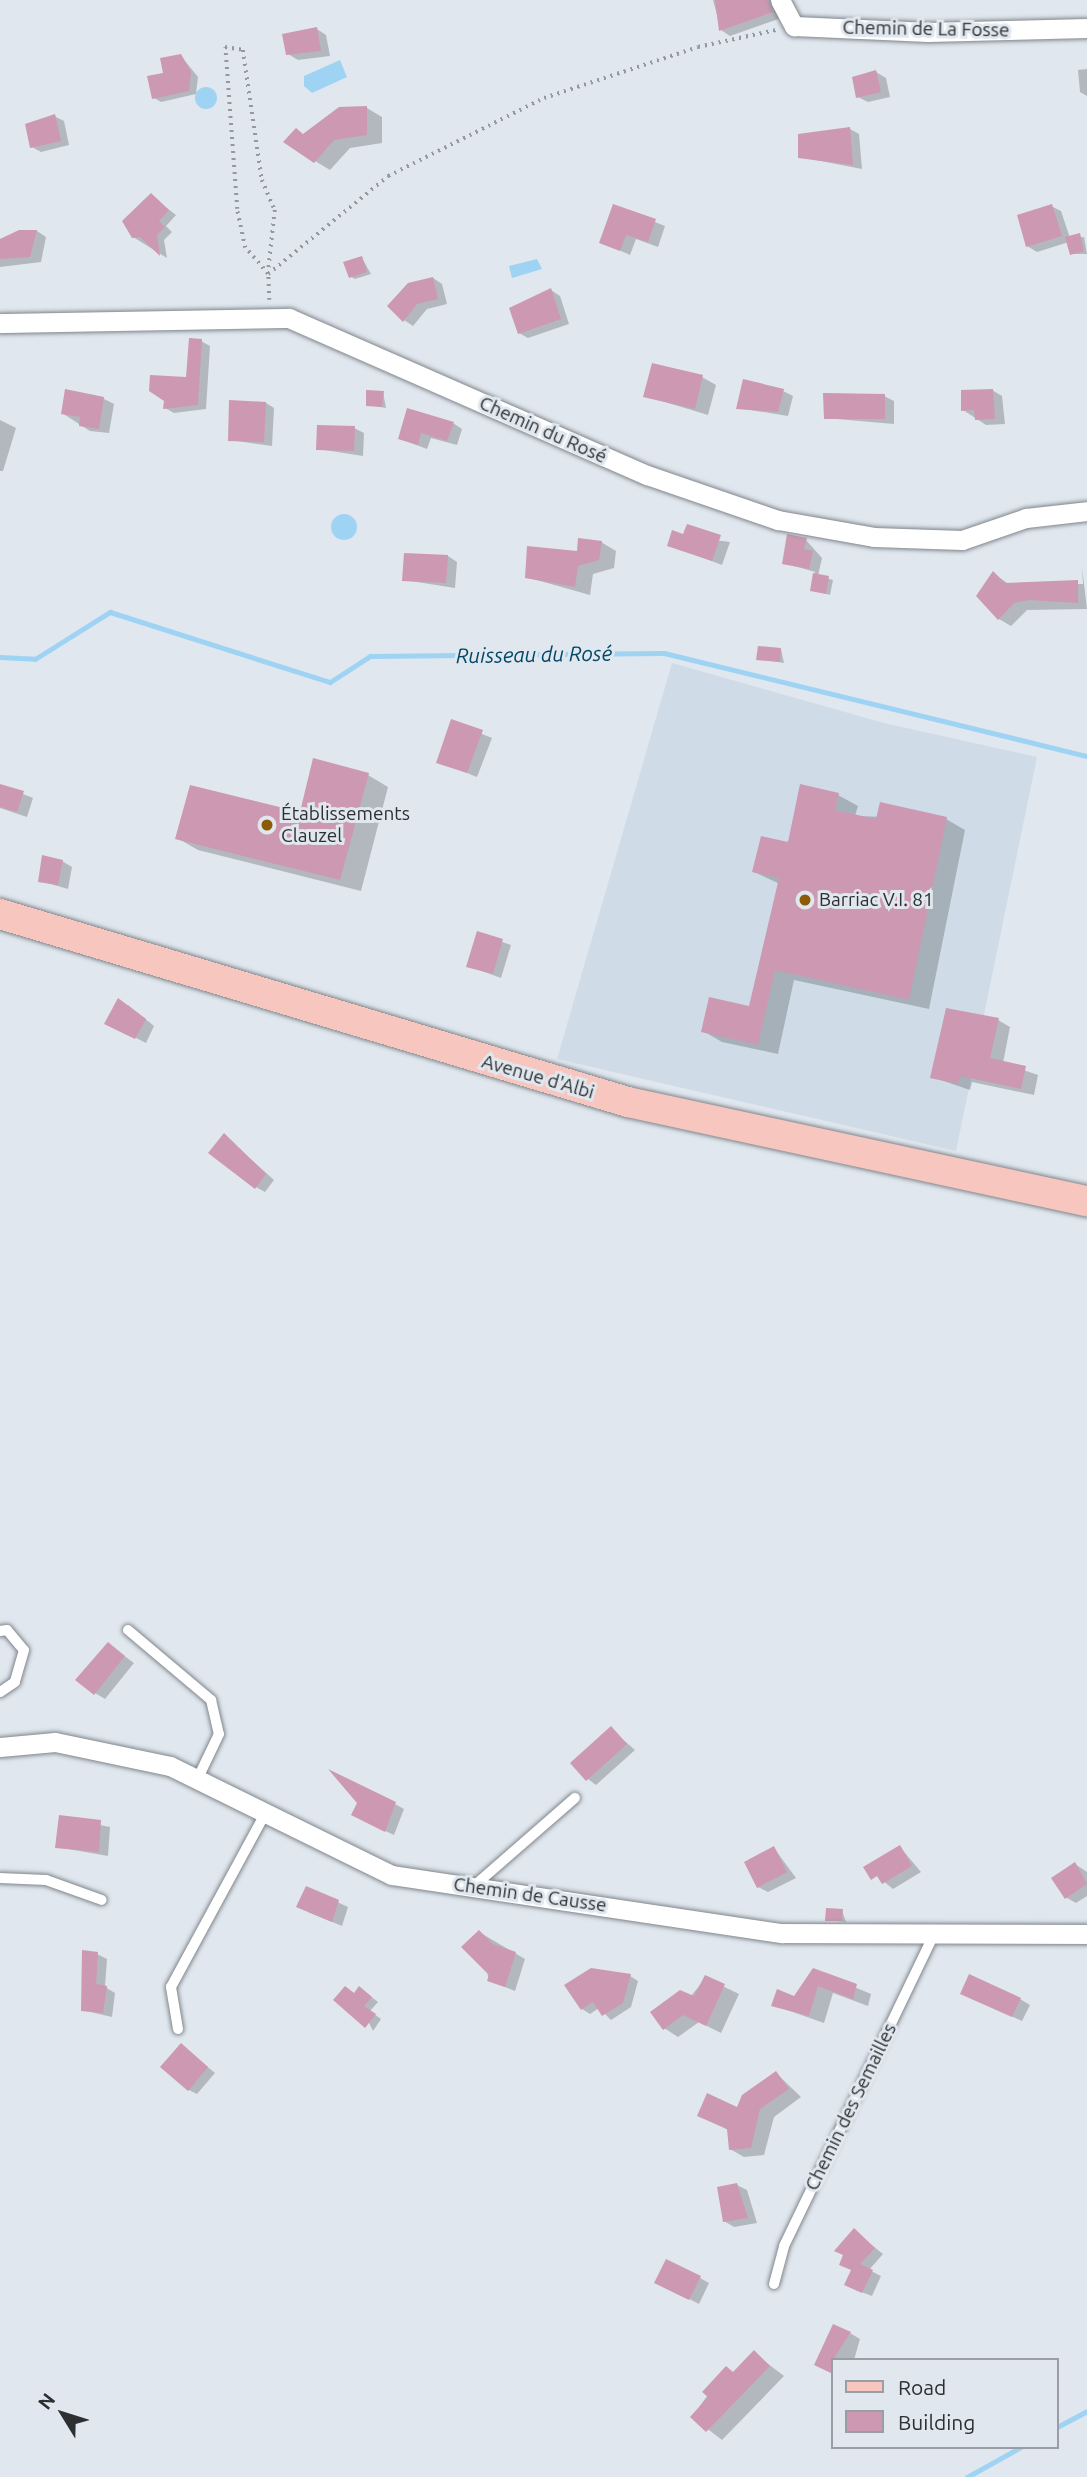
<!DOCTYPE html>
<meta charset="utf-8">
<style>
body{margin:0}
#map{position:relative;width:1087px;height:2477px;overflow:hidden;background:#e0e7ee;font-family:Ubuntu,sans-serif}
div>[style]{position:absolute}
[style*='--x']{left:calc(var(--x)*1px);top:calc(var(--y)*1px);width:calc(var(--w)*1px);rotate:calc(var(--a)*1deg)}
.built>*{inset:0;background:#cfdce8}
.water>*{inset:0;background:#9fd3f4}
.round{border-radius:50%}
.shadow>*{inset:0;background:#0003}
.stream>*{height:5px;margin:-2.5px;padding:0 2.5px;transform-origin:2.5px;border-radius:2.5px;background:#9fd3f4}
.building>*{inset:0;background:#cd98b2}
.path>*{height:3.5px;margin-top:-1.75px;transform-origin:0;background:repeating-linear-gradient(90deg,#94999e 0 2px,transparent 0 7px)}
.roads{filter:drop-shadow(0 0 2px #80868c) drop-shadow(0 0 2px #80868c)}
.lane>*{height:10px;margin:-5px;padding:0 5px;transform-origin:5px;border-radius:5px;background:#fff}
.street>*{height:19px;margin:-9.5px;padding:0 9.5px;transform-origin:9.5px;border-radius:9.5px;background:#fff}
.primary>*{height:30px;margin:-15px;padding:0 15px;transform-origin:15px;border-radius:15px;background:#f7c6bf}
.dots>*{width:19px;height:19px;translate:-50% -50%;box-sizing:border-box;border:4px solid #e0e7ee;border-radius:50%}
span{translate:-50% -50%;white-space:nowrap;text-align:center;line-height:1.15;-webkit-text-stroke:6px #e0e7ee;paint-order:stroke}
.street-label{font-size:19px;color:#2d3032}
.poi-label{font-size:19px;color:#2d3032}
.left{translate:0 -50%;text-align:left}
.water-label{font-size:21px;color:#034868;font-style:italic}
.legend{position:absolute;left:831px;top:2358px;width:228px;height:91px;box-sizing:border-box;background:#e0e7ee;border:2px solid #989ea3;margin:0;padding:9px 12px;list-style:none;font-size:21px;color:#2d3032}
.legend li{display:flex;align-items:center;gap:14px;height:35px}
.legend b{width:35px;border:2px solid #989ea3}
.north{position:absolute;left:28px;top:2379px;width:70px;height:70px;-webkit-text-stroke:5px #e0e7ee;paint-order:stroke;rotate:308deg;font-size:19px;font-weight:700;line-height:28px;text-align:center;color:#2d3032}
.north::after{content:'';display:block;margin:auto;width:24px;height:32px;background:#2d3032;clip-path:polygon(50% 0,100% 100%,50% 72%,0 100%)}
</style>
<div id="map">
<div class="built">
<div style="clip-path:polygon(672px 663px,884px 723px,1037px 757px,956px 1151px,557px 1059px)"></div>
</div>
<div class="water">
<div style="clip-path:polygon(340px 60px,347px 77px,312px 93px,304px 86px,304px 76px)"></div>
<div class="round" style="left:195px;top:87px;width:22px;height:22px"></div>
<div style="clip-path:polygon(537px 259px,542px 269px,512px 278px,509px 266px)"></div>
<div class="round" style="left:331px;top:514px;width:26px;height:26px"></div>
</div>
<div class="shadow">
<div style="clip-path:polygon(713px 0,774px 0,781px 18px,730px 36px,721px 30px)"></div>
<div style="clip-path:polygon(317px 29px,326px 35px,330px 56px,298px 60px,288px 54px)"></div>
<div style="clip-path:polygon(181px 56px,198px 77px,196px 94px,161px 102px,154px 98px)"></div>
<div style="clip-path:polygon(1087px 69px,1087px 96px,1080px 92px,1078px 70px)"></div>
<div style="clip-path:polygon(876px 72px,886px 78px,890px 97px,868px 102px,858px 97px)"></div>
<div style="clip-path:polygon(367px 108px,382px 117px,382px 143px,350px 148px,330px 170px,315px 161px,304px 135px)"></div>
<div style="clip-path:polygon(54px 116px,64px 121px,69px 145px,41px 152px,32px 147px)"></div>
<div style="clip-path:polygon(850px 129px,859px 134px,862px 169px,800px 157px)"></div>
<div style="clip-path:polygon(151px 196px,176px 215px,166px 226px,172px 232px,164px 240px,167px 258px,133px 237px)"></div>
<div style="clip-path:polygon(614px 206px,665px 226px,658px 247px,636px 239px,630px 255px,601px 242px)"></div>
<div style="clip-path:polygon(1051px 206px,1061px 211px,1070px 238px,1084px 237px,1087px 254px,1072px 254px,1069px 242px,1037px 252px,1027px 246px)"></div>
<div style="clip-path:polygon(37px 231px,46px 237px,41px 262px,0 267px,0 239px)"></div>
<div style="clip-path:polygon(362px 258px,371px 274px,355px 279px,350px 276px)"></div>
<div style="clip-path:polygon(433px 278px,442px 284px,447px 304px,427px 309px,413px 326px,404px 320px)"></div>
<div style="clip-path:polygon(551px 290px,560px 296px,569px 324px,528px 338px,519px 333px)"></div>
<div style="clip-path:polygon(201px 341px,210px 346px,206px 409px,174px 413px,165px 408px,187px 378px)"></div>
<div style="clip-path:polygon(702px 377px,716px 385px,708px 415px,645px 396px)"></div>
<div style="clip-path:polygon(992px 390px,1002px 396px,1005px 424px,986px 425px,963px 410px)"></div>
<div style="clip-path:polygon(783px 391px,793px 396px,788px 416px,738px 408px)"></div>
<div style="clip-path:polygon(383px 392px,386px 408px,368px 405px)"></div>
<div style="clip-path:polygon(884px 396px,894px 401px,894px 424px,825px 418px)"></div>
<div style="clip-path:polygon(104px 399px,114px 404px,109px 433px,90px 431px,62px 413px)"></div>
<div style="clip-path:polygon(266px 403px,274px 408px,272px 446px,230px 440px)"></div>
<div style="clip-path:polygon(0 420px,16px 428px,3px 471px,0 471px)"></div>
<div style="clip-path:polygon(453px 423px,462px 429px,457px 445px,431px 438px,427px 449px,400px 439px)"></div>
<div style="clip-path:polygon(354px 428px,364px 433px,363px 456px,318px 449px)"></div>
<div style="clip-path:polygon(684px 536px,730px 542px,722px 565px,669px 545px)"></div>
<div style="clip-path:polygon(806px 540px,822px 558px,818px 576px,833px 580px,830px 595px,812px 590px,815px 572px,784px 563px)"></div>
<div style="clip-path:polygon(601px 542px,616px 551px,614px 568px,593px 574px,590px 595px,526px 577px)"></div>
<div style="clip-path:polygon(448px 556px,457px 562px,455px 588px,404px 580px)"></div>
<div style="clip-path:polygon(1082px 567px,1087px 609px,1027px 610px,1011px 626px,999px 619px,993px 573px,1010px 585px,1083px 584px)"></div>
<div style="clip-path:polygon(781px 649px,784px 663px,758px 659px)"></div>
<div style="clip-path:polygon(452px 722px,492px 738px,477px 777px,439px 762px)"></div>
<div style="clip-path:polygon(368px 775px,388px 787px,361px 891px,198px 850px,177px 838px,301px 814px)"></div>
<div style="clip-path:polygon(0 785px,33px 798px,27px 817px,0 808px)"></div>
<div style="clip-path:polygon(838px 795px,858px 806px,855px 816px,946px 819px,965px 830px,929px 1009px,794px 980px,778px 1054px,722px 1042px,703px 1031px,750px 1008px,780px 884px,754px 872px)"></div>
<div style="clip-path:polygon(62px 861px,72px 867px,68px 889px,40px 881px)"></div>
<div style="clip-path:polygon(478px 933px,511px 945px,501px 978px,468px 966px)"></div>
<div style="clip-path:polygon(128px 1005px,154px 1026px,146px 1043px,116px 1028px)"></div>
<div style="clip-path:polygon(998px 1020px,1010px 1027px,1003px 1063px,1038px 1075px,1034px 1095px,972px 1082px,970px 1090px,932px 1077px)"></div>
<div style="clip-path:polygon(225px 1136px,274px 1180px,265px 1192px,256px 1187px)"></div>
<div style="clip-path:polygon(108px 1644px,134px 1663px,105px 1699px,95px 1693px)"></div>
<div style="clip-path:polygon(611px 1729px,635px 1750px,596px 1785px,588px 1779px)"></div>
<div style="clip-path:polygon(395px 1804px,404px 1809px,394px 1835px,362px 1820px)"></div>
<div style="clip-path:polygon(60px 1817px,110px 1827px,108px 1856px,57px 1847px)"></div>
<div style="clip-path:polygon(900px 1847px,921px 1872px,893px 1889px,866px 1867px)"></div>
<div style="clip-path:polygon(774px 1848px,796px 1878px,768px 1892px,758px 1887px)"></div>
<div style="clip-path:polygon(1075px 1864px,1087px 1872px,1087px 1896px,1076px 1903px,1067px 1898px)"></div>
<div style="clip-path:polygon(307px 1888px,348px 1907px,342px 1926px,308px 1912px)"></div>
<div style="clip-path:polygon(842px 1911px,846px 1922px,827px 1920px)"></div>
<div style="clip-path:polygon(479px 1932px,525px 1959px,515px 1991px,489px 1981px)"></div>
<div style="clip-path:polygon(97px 1954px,107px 1959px,105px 1987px,115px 1993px,112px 2017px,82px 2010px)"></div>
<div style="clip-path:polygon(814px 1970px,871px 1994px,868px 2006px,833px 1993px,824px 2023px,773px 2005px,795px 1998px)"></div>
<div style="clip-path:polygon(630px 1976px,638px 1981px,631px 2007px,611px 2020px,599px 2008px,590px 2014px,582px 2009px)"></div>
<div style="clip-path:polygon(706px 1978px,739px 1994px,721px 2033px,699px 2022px,678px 2037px,664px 2028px)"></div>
<div style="clip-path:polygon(360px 1988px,378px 2002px,370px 2011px,381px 2019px,373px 2031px,355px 1994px)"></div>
<div style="clip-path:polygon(972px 1998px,1020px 1999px,1030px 2005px,1022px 2021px)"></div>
<div style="clip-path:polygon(181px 2045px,215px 2073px,197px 2094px,189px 2090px)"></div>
<div style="clip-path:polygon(776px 2073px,801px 2097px,774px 2117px,764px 2155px,744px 2157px,730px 2149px,728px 2130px,699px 2115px,738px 2109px)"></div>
<div style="clip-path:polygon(737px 2185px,747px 2190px,757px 2223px,734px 2227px,724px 2221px)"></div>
<div style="clip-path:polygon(854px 2231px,883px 2254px,869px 2270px,881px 2276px,872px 2296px,856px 2290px)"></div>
<div style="clip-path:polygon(700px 2278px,709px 2283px,699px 2304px,666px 2287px)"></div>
<div style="clip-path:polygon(850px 2333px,860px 2339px,854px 2360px,833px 2360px,833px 2373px,826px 2370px)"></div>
<div style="clip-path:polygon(754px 2353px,784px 2376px,722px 2440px,692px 2417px,727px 2368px,734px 2373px)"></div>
</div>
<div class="stream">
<div style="--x:0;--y:657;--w:35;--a:3"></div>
<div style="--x:35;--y:659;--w:89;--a:-32.1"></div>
<div style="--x:110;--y:612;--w:231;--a:17.7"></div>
<div style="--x:330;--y:682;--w:48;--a:-33"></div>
<div style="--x:370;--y:656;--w:294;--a:-0.6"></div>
<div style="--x:664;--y:653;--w:435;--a:13.7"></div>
<div style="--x:1057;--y:2427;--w:34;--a:-28"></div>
<div style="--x:967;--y:2477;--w:62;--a:-29.1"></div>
</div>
<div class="building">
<div style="clip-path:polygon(715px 0,768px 0,773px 12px,719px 31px)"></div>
<div style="clip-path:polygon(317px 27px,321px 51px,286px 55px,282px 34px)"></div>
<div style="clip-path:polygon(181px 54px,191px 72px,189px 91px,152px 99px,147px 76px,163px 73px,160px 58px)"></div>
<div style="clip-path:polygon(876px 70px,881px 92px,856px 98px,852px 77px)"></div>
<div style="clip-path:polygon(367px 106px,367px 135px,334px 140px,314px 163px,283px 142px,296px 128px,303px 134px,339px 107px)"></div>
<div style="clip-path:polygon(55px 114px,61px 141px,30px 148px,25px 124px)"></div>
<div style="clip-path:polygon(850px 127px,853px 165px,798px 158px,798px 134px)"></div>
<div style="clip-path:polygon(151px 193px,169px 210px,159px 221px,165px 227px,157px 235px,160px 256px,140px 237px,132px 238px,122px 221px)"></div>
<div style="clip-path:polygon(613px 204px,656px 219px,648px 242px,626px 235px,620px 251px,599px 243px)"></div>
<div style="clip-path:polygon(1052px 204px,1062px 236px,1026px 247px,1017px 215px)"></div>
<div style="clip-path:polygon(19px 230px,37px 230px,30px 257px,0 259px,0 239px)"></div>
<div style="clip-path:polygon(1080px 233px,1084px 251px,1070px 255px,1065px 237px)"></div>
<div style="clip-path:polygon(362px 256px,367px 272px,349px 278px,343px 262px)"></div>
<div style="clip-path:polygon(433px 277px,438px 299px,417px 304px,403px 322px,387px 306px,408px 283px)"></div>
<div style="clip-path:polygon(551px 288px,561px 319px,518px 334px,509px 308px)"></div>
<div style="clip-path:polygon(189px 338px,202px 339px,198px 405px,163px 409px,164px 401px,149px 391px,150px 375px,186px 377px)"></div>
<div style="clip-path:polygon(652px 363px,703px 375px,695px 409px,643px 397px)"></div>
<div style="clip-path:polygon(743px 379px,784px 389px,778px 412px,736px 409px)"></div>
<div style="clip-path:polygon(65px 389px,104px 397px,99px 429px,79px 426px,80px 417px,61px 414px)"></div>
<div style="clip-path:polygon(993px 389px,995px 419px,975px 420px,974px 410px,961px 411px,961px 390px)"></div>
<div style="clip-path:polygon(366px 390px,384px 391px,382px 407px,366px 406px)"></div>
<div style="clip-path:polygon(823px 393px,885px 394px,885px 419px,824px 419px)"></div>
<div style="clip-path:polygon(229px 400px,266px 402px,264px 442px,228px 441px)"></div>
<div style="clip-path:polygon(407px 408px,454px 422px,447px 441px,421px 433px,418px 445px,398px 439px)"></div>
<div style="clip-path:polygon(317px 425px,355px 426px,354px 451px,316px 450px)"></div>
<div style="clip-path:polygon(687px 524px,721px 535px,712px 561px,667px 546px,672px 530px,683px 534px)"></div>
<div style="clip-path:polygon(787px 534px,807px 538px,804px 549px,813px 551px,809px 569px,782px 564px)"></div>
<div style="clip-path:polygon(578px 538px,602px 541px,599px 560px,578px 566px,575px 587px,525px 578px,527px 546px,577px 551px)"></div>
<div style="clip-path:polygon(404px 553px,448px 555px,446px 583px,402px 581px)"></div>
<div style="clip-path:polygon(993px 571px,1005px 583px,1078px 580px,1078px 603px,1029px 600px,1014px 603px,998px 620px,976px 596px)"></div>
<div style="clip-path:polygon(813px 573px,829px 576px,826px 594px,810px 591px)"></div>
<div style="clip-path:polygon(758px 646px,781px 648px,780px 662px,756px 660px)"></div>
<div style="clip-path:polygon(451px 719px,483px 730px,467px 773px,436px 763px)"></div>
<div style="clip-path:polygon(313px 758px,369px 773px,340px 880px,175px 839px,190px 785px,300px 812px)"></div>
<div style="clip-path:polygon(0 784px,24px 791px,17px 812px,0 807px)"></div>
<div style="clip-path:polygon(800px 784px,839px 793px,835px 810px,876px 819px,880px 802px,947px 817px,909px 1000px,775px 970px,758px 1045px,701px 1032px,709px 997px,749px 1006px,779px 878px,752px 872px,761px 836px,788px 842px)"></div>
<div style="clip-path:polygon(42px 855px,63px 860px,58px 885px,38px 882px)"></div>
<div style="clip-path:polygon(477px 931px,503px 939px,493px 974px,466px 967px)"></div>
<div style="clip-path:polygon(118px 998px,146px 1019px,135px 1039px,104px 1024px)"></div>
<div style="clip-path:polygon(946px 1008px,999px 1018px,990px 1058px,1026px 1066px,1021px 1089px,960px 1076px,958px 1084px,930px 1078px)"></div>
<div style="clip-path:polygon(224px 1133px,266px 1174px,255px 1189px,208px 1153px)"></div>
<div style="clip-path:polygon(108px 1642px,125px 1656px,94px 1695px,75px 1680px)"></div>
<div style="clip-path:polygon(611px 1726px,627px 1744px,586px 1781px,570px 1763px)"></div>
<div style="clip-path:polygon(328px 1769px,396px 1802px,385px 1832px,351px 1815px,357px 1803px)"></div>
<div style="clip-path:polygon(59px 1815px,101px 1820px,99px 1852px,55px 1848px)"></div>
<div style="clip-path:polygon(900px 1845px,912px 1866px,882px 1884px,877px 1876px,871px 1880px,863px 1867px)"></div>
<div style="clip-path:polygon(774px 1846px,787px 1872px,757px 1888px,744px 1862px)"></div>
<div style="clip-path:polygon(1075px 1862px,1087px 1884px,1065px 1899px,1051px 1878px)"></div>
<div style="clip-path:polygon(306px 1886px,339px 1900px,332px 1922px,296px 1907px)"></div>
<div style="clip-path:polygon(826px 1908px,843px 1909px,842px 1921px,825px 1921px)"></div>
<div style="clip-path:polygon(479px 1930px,493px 1944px,516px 1952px,505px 1987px,487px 1981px,489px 1975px,461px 1947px)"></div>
<div style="clip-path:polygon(82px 1950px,98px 1952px,96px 1984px,107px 1986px,103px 2013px,81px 2011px)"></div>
<div style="clip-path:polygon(591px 1968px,631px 1974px,623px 2003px,602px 2016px,593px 2002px,581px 2010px,564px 1985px)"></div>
<div style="clip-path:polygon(813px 1968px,857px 1984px,853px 1999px,818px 1986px,809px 2016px,771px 2006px,777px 1989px,794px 1996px)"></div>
<div style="clip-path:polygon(969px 1974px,1021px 1998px,1012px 2017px,960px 1994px)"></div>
<div style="clip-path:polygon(705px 1975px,725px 1984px,706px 2026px,683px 2015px,663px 2030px,650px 2012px,680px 1990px,694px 1996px)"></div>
<div style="clip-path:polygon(345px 1986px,354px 1993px,359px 1986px,372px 1997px,364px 2006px,376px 2014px,365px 2028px,333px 2000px)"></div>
<div style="clip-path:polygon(181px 2043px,208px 2067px,188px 2091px,160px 2067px)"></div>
<div style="clip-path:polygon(776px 2071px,789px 2089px,760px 2109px,751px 2148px,729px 2150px,727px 2129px,697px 2116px,707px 2093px,737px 2107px,742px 2095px)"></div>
<div style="clip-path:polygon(737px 2183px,748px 2218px,723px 2222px,717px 2187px)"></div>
<div style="clip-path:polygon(854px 2228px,875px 2248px,860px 2264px,873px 2270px,862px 2293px,844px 2285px,851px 2270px,839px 2265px,843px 2255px,834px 2251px)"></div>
<div style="clip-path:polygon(666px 2259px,701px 2276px,689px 2300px,654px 2283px)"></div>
<div style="clip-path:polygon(833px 2324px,851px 2332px,833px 2360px,833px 2374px,814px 2365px)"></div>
<div style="clip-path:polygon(754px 2350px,770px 2366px,706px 2432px,690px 2417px,708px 2397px,702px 2392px,726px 2366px,733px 2372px)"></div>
</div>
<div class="path">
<div style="--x:225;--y:47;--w:18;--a:9"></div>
<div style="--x:243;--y:50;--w:131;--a:81.7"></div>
<div style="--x:262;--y:180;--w:33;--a:67"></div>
<div style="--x:275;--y:210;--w:64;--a:96.2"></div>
<div style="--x:268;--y:274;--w:35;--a:-131"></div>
<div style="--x:245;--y:248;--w:40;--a:-102"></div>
<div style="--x:237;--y:209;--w:162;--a:-94.2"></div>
<div style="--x:269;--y:300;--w:26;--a:-92"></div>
<div style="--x:268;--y:274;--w:155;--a:-39.2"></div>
<div style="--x:388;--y:176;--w:174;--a:-26.6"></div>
<div style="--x:544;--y:98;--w:162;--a:-18.3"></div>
<div style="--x:698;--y:47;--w:80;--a:-12.3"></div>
</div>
<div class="roads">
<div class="lane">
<div style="--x:128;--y:1630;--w:109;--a:40.1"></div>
<div style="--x:211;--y:1700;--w:35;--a:77"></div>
<div style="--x:219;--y:1734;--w:51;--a:115.6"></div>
<div style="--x:0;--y:1631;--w:7;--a:-8"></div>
<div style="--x:7;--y:1630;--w:26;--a:50"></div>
<div style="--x:24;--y:1650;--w:33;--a:106"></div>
<div style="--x:15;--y:1682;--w:18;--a:146"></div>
<div style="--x:0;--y:1878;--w:46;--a:2.5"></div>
<div style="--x:46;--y:1880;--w:59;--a:19.7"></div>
<div style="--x:474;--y:1886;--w:134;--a:-41.1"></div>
<div style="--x:178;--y:2029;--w:43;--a:-99.5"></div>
<div style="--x:171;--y:1987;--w:197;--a:-61.5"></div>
<div style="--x:774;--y:2284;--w:39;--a:-75"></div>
<div style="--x:784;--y:2246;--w:348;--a:-64.3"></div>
</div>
<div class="street">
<div style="--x:780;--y:0;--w:30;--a:62"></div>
<div style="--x:794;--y:26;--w:134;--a:2.6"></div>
<div style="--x:928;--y:32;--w:159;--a:-1.4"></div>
<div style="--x:0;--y:323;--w:289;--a:-1"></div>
<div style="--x:289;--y:318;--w:391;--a:23.7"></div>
<div style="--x:647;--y:475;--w:139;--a:19"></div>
<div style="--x:778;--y:520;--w:97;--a:10"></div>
<div style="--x:874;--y:537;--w:88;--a:2"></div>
<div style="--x:962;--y:540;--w:68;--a:-19"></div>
<div style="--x:1026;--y:518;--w:61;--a:-6.5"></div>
<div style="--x:0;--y:1747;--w:55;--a:-5.2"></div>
<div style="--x:55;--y:1742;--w:117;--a:11.8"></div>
<div style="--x:170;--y:1766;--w:247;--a:26.2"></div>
<div style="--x:392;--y:1875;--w:394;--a:8.5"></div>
<div style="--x:782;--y:1933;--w:305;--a:0.2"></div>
</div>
<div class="primary">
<div style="--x:0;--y:914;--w:656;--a:16.67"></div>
<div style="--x:628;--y:1102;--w:470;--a:12.2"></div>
</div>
</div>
<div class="dots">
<div style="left:267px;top:825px;background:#8d5b07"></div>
<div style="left:805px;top:900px;background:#8d5b07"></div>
</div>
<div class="street-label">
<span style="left:926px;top:29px;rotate:1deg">Chemin de La Fosse</span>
<span style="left:543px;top:430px;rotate:24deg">Chemin du Rosé</span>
<span style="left:538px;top:1077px;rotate:16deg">Avenue d'Albi</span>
<span style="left:530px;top:1895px;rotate:8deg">Chemin de Causse</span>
<span style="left:851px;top:2107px;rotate:-64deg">Chemin des Semailles</span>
</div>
<div class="poi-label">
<span class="left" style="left:281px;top:825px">Établissements<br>Clauzel</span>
<span class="left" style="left:819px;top:900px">Barriac V.I. 81</span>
</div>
<div class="water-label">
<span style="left:534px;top:654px;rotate:-1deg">Ruisseau du Rosé</span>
</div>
<ul class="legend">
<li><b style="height:9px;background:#f7c6bf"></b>Road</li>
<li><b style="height:19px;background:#cd98b2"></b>Building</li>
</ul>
<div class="north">N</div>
</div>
